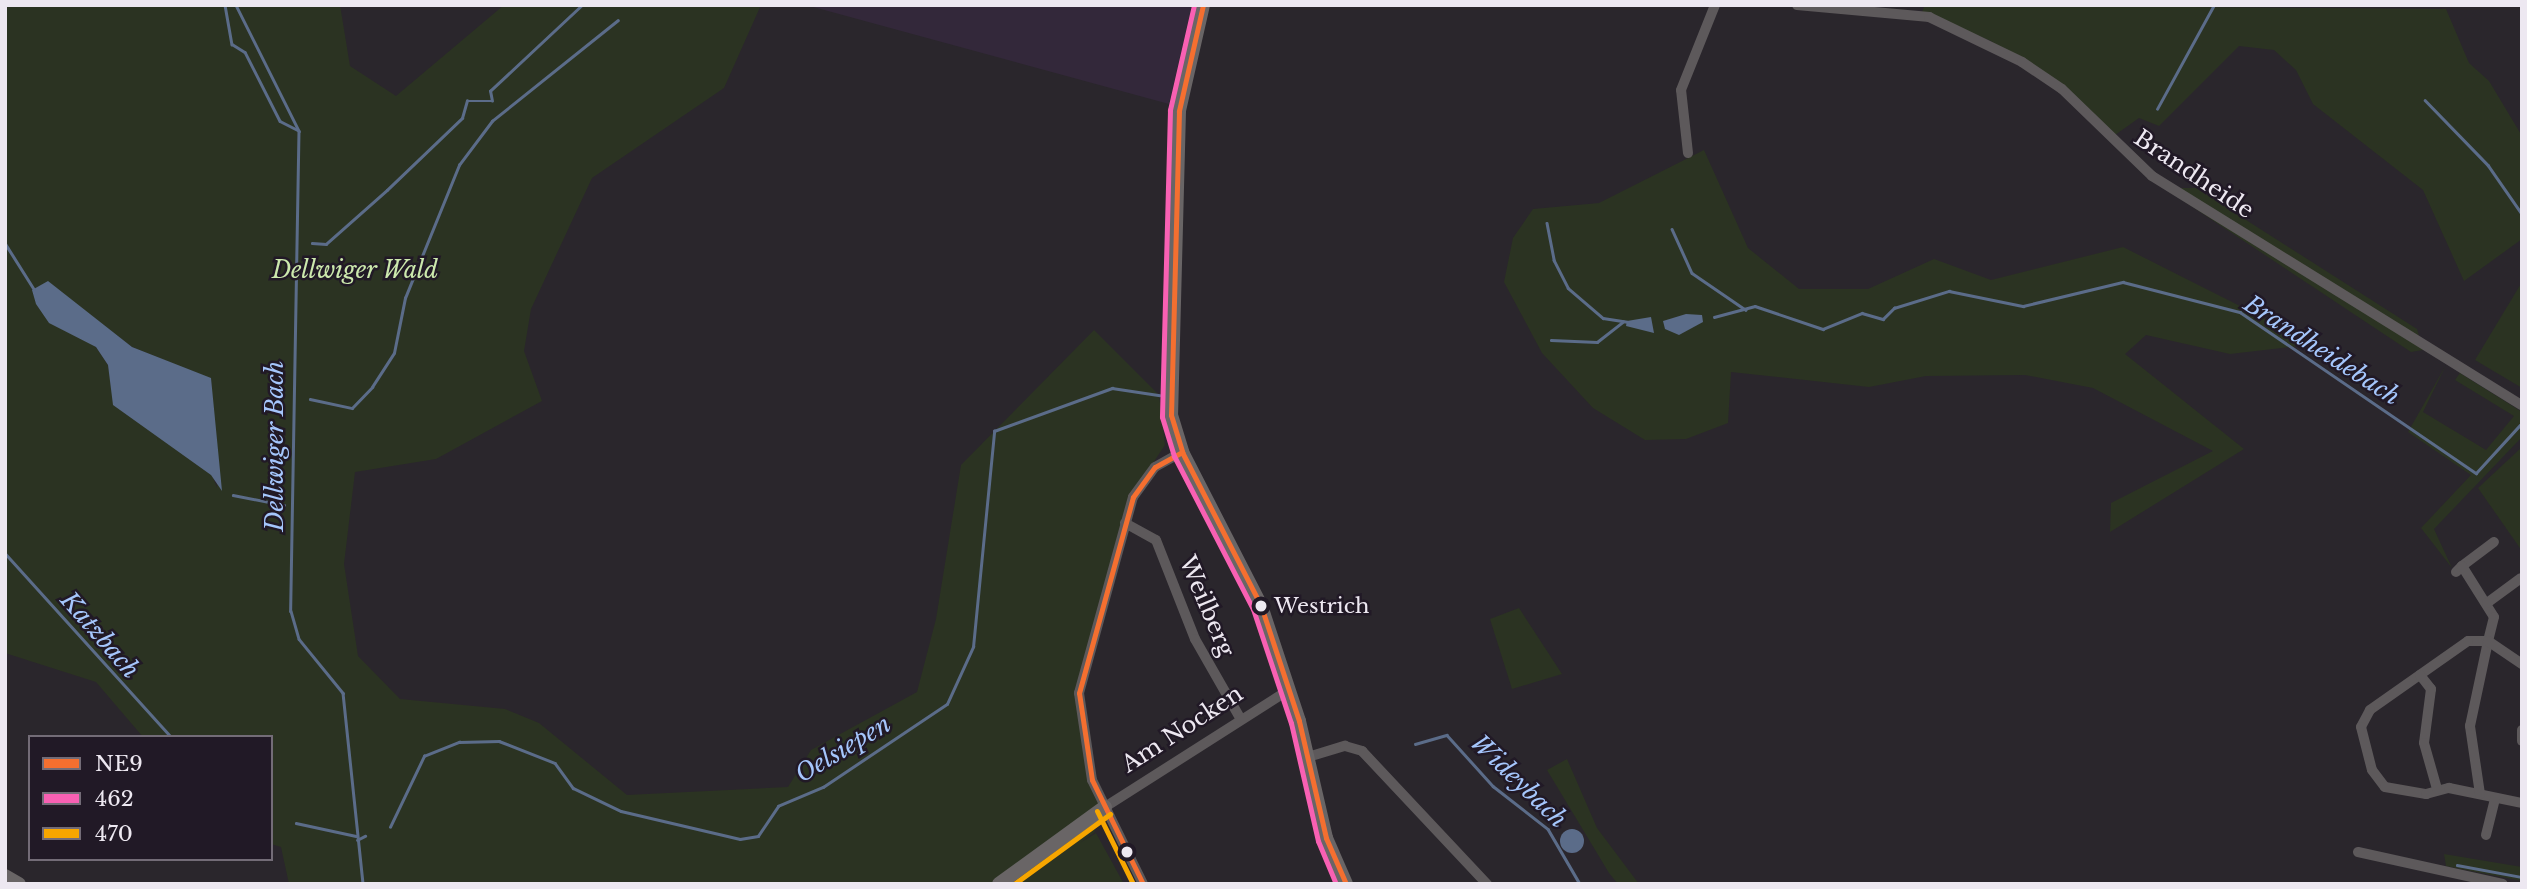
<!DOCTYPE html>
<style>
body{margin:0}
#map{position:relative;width:2527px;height:889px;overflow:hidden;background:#2a262c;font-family:"Libre Baskerville",serif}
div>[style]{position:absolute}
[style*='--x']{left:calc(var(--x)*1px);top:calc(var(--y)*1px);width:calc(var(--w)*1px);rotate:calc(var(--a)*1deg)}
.built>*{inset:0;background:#33283a}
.green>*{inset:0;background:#2b3322}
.water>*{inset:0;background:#5b6c89}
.round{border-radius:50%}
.stream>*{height:2.5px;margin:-1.25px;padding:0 1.25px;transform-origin:1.25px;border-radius:1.25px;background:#5b6c89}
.street>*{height:10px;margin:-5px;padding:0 5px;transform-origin:5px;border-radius:5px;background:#5d595b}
.secondary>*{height:14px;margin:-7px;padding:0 7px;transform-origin:7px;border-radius:7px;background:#696566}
.bus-1>*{height:5px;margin:-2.5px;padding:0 2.5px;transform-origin:2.5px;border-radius:2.5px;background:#f46f30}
.bus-2>*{height:5px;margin:-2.5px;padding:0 2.5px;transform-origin:2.5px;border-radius:2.5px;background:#f860b3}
.bus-3>*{height:5px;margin:-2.5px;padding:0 2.5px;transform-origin:2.5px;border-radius:2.5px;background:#f7a600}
.dots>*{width:19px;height:19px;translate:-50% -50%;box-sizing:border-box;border:4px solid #211926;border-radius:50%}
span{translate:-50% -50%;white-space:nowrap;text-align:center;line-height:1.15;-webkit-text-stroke:5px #211926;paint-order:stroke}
.bus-label{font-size:21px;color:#ede8f1}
.left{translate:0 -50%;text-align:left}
.street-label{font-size:23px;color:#ede8f1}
.park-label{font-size:23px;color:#cce9ad;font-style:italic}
.water-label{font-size:24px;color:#a5c6fc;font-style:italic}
.frame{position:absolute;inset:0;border:7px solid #ede8f1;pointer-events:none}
.legend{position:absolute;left:28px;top:735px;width:245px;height:126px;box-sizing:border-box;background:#211926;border:2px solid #736c77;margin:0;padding:9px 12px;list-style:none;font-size:21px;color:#ede8f1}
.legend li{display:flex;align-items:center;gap:14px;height:35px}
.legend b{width:35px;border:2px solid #736c77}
</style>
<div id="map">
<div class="built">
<div style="clip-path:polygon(806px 5px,1192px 5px,1169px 104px)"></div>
</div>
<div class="green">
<div style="clip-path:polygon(evenodd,5px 5px,340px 5px,350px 66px,396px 96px,504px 5px,761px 5px,724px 88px,592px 178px,531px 309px,524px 351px,542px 401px,436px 459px,355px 472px,344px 564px,358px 656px,400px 699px,505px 709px,539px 723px,627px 795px,788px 787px,811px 750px,917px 692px,936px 619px,961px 465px,1094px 330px,1159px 395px,1165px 445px,1139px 484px,1084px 657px,1079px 716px,1105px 807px,1092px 816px,1095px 832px,1080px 843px,1096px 833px,1124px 884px,289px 884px,281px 847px,271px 844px,271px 737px,143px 737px,96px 682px,5px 653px,5px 5px,47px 282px,132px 347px,211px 379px,217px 488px,212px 475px,114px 405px,108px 365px,96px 347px,44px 314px,47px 282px)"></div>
<div style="clip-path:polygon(1925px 5px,2446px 9px,2469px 63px,2489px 81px,2522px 136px,2522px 239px,2464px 281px,2423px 190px,2313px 104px,2296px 70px,2274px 50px,2239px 46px,2159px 126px,2139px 118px,2115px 135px,1991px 41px,1922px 12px)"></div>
<div style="clip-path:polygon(1704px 150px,1748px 248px,1799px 289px,1868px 289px,1934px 259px,1991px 280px,2123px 247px,2315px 344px,2230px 354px,2146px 335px,2125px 354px,2244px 449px,2110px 532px,2111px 503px,2213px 451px,2093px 388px,2025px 375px,1926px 376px,1869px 387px,1731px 372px,1728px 423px,1686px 439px,1645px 440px,1593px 408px,1542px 353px,1504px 282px,1513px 238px,1533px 209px,1599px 203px)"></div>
<div style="clip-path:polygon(2164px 188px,2196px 188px,2417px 329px,2423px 350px,2411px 352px)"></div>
<div style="clip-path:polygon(2522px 282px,2522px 388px,2475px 360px)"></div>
<div style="clip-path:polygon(2446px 365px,2423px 412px,2486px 450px,2514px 416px,2455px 380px,2460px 373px,2522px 412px,2522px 437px,2434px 529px,2452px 568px,2421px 528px,2471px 475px,2408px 432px)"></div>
<div style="clip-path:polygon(2522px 447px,2522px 551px,2478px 488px)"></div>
<div style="clip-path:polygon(1519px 608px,1562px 674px,1512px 689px,1490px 619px)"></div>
<div style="clip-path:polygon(1567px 759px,1597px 828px,1639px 884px,1618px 884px,1609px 873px,1547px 770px)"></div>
<div style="clip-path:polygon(2444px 854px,2522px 867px,2522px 881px,2446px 866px)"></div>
</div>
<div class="water">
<div style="clip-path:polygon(48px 281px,132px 347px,211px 378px,222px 491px,211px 475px,113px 405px,108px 365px,96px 347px,49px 323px,36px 304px,32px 290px)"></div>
<div style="clip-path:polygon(1686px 314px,1702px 315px,1703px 322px,1679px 335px,1665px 329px,1663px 321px)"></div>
<div style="clip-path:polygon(1651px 317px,1654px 333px,1626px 326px,1627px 321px)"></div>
<div class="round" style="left:1560px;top:829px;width:24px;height:24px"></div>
</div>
<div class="stream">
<div style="--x:225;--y:5;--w:40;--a:80"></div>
<div style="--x:232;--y:44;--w:15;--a:32"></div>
<div style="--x:245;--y:52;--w:77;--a:63.1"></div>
<div style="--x:280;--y:121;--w:20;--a:27"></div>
<div style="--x:236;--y:5;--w:141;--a:63.4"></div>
<div style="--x:299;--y:131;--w:480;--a:91"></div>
<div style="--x:291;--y:611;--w:29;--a:74"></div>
<div style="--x:299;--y:639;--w:70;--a:50.8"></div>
<div style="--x:343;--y:693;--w:192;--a:84"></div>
<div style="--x:2425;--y:100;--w:91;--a:45.9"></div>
<div style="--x:2488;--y:165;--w:60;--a:55.2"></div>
<div style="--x:2157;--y:109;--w:119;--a:-61.3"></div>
<div style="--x:1547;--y:223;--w:38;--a:79"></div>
<div style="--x:1554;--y:260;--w:31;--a:63"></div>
<div style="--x:1568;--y:288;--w:46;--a:40.6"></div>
<div style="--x:1603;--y:318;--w:24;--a:9"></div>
<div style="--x:1672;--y:229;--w:48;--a:65.6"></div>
<div style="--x:1692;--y:273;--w:65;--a:34.4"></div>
<div style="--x:5;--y:243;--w:54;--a:57.8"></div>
<div style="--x:312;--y:243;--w:14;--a:4"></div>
<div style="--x:326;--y:244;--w:81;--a:-41.5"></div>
<div style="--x:387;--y:190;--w:104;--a:-43.8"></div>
<div style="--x:462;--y:118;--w:18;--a:-74"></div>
<div style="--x:467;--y:101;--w:25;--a:0"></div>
<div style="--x:492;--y:101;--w:10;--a:-101"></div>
<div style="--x:490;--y:91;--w:126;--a:-43.1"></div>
<div style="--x:1714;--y:317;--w:42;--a:-15"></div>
<div style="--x:1755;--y:306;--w:72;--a:18.7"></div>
<div style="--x:1823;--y:329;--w:42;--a:-22.3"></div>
<div style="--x:1862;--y:313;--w:22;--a:16"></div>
<div style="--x:1883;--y:319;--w:16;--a:-45"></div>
<div style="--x:1894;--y:308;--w:58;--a:-17.2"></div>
<div style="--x:1949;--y:291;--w:76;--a:11.5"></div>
<div style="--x:2023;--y:306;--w:103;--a:-13.5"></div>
<div style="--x:2123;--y:282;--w:121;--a:14.4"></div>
<div style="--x:2240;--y:312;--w:286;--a:34.3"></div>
<div style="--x:2476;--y:473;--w:65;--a:-47.5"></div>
<div style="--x:1551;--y:340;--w:46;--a:2.5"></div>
<div style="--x:1597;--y:342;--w:33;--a:-38"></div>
<div style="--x:310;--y:399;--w:43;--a:12.1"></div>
<div style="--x:352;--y:408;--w:29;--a:-46"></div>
<div style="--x:372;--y:387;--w:40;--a:-57.1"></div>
<div style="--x:394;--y:353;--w:56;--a:-78.7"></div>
<div style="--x:405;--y:298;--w:144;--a:-67.9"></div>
<div style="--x:459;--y:165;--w:55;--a:-53.1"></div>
<div style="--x:492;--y:121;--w:161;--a:-38.7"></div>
<div style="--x:233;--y:495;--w:52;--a:11.1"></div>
<div style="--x:5;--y:553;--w:248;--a:47.9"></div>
<div style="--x:1415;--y:744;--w:33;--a:-16"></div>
<div style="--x:1447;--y:735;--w:69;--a:48"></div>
<div style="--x:1493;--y:786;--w:70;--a:38"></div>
<div style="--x:1548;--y:829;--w:64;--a:59.8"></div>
<div style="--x:296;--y:823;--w:61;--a:12.2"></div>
<div style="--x:390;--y:827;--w:79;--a:-64.4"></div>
<div style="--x:424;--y:756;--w:38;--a:-22"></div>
<div style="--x:459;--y:742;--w:40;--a:-1.4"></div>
<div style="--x:499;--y:741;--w:60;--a:21.4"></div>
<div style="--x:555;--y:763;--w:31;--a:54"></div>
<div style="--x:573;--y:788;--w:53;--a:25.6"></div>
<div style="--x:621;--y:811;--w:122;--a:13.2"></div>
<div style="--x:740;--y:839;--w:18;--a:-9"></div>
<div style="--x:758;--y:836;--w:36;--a:-56"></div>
<div style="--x:778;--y:806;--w:49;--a:-22.9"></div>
<div style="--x:823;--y:787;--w:149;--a:-33.8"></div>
<div style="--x:947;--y:704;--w:63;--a:-65.5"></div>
<div style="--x:973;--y:647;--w:217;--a:-84.4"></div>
<div style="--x:994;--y:431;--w:126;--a:-20"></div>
<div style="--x:1112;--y:388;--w:48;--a:8.5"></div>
<div style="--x:357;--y:840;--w:9;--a:-27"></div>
<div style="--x:2457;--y:865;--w:66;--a:10.5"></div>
</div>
<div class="street">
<div style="--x:1797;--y:5;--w:133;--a:5.2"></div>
<div style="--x:1929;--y:17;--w:103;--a:25.8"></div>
<div style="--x:2022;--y:62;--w:48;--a:34"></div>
<div style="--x:2062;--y:89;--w:125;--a:44"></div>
<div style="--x:2152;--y:176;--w:435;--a:31.8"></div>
<div style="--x:1688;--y:153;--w:63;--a:-96.3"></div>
<div style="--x:1681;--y:90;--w:92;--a:-68.2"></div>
<div style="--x:1125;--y:523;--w:35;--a:29"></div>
<div style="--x:1156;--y:540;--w:106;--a:68.5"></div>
<div style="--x:1195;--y:639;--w:91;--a:60.3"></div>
<div style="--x:2462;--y:566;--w:40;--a:-37"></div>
<div style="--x:2456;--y:572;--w:8;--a:-45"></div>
<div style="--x:2462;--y:566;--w:60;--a:57.9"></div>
<div style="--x:2494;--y:617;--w:25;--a:104"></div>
<div style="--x:2488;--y:641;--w:20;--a:180"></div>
<div style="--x:2468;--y:641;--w:120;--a:144.9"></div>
<div style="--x:2370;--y:710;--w:19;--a:118"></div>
<div style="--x:2361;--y:727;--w:44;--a:75.7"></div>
<div style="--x:2372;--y:770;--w:21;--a:53"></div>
<div style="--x:2385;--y:787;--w:42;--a:9.7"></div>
<div style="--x:2426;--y:794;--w:24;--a:-15"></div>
<div style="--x:2449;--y:788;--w:75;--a:11.6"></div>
<div style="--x:2487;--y:603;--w:42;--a:-36.3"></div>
<div style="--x:2420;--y:675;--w:18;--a:52"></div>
<div style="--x:2431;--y:689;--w:54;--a:97.4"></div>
<div style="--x:2424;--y:743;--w:48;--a:74.2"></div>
<div style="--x:2522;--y:730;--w:11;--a:90"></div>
<div style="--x:1308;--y:757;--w:39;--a:-17"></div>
<div style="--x:1345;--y:746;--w:18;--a:16"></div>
<div style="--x:1362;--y:751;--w:183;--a:46.8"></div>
<div style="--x:2480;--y:794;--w:69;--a:-98.4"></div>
<div style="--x:2470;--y:726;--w:87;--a:-78"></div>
<div style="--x:2488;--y:641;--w:41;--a:34.1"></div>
<div style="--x:1105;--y:807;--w:219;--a:-32.5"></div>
<div style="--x:2486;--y:835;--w:38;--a:-76"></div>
<div style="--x:2358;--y:852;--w:148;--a:12.4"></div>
<div style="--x:1143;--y:884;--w:116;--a:-116.1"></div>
<div style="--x:1092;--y:780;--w:88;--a:-98.5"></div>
<div style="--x:1079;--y:693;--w:203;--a:-74.6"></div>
<div style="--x:1133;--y:497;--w:37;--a:-54"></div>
<div style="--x:1155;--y:467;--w:31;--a:-29"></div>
</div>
<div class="secondary">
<div style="--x:1203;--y:5;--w:109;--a:102.8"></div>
<div style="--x:1179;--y:111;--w:304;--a:91.5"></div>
<div style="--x:1171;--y:415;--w:39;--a:73"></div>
<div style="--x:1182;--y:452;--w:173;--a:62.8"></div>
<div style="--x:1261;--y:606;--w:121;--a:71.7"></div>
<div style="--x:1299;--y:721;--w:120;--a:77"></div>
<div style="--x:1326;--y:838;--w:50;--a:66.5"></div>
<div style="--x:5;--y:876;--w:16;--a:30"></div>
<div style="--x:999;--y:884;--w:131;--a:-36"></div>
</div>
<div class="bus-1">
<div style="--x:1203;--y:5;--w:109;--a:102.8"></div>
<div style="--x:1179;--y:111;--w:304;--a:91.5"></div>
<div style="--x:1171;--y:415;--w:39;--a:73"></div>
<div style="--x:1182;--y:452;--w:173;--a:62.8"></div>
<div style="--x:1261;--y:606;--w:121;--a:71.7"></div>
<div style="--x:1299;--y:721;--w:120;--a:77"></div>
<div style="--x:1326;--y:838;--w:50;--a:66.5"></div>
<div style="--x:1143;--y:884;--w:116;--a:-116.1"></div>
<div style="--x:1092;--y:780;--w:88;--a:-98.5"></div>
<div style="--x:1079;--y:693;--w:203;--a:-74.6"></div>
<div style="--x:1133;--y:497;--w:37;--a:-54"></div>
<div style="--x:1155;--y:467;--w:31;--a:-29"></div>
</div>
<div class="bus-2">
<div style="--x:1194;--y:5;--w:108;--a:102.9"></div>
<div style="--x:1170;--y:110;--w:307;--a:91.5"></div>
<div style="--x:1162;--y:417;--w:41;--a:72.9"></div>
<div style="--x:1174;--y:456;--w:172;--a:62.7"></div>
<div style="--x:1253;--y:609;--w:120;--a:71.6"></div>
<div style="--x:1291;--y:723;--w:121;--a:77.1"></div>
<div style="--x:1318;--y:841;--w:47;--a:67.3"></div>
</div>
<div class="bus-3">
<div style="--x:1097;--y:811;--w:81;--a:63.7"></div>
<div style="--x:1014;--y:884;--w:119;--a:-36.1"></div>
</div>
<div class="dots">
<div style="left:1261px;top:606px;background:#ede8f1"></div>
<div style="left:1127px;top:852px;background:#ede8f1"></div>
</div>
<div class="bus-label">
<span class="left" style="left:1274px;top:606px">Westrich</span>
</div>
<div class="street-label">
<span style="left:2194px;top:174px;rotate:34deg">Brandheide</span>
<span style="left:1207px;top:606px;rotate:67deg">Weilberg</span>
<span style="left:1182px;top:729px;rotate:-33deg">Am Nocken</span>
</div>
<div class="park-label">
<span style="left:355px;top:270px">Dellwiger Wald</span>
</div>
<div class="water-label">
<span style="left:2322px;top:350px;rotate:33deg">Brandheidebach</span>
<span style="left:275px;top:446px;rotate:-90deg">Dellwiger Bach</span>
<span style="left:100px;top:635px;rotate:49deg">Katzbach</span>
<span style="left:843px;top:749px;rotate:-31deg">Oelsiepen</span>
<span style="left:1519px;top:781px;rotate:44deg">Wideybach</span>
</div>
<div class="frame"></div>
<ul class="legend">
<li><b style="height:9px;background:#f46f30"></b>NE9</li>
<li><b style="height:9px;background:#f860b3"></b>462</li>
<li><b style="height:9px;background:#f7a600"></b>470</li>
</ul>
</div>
